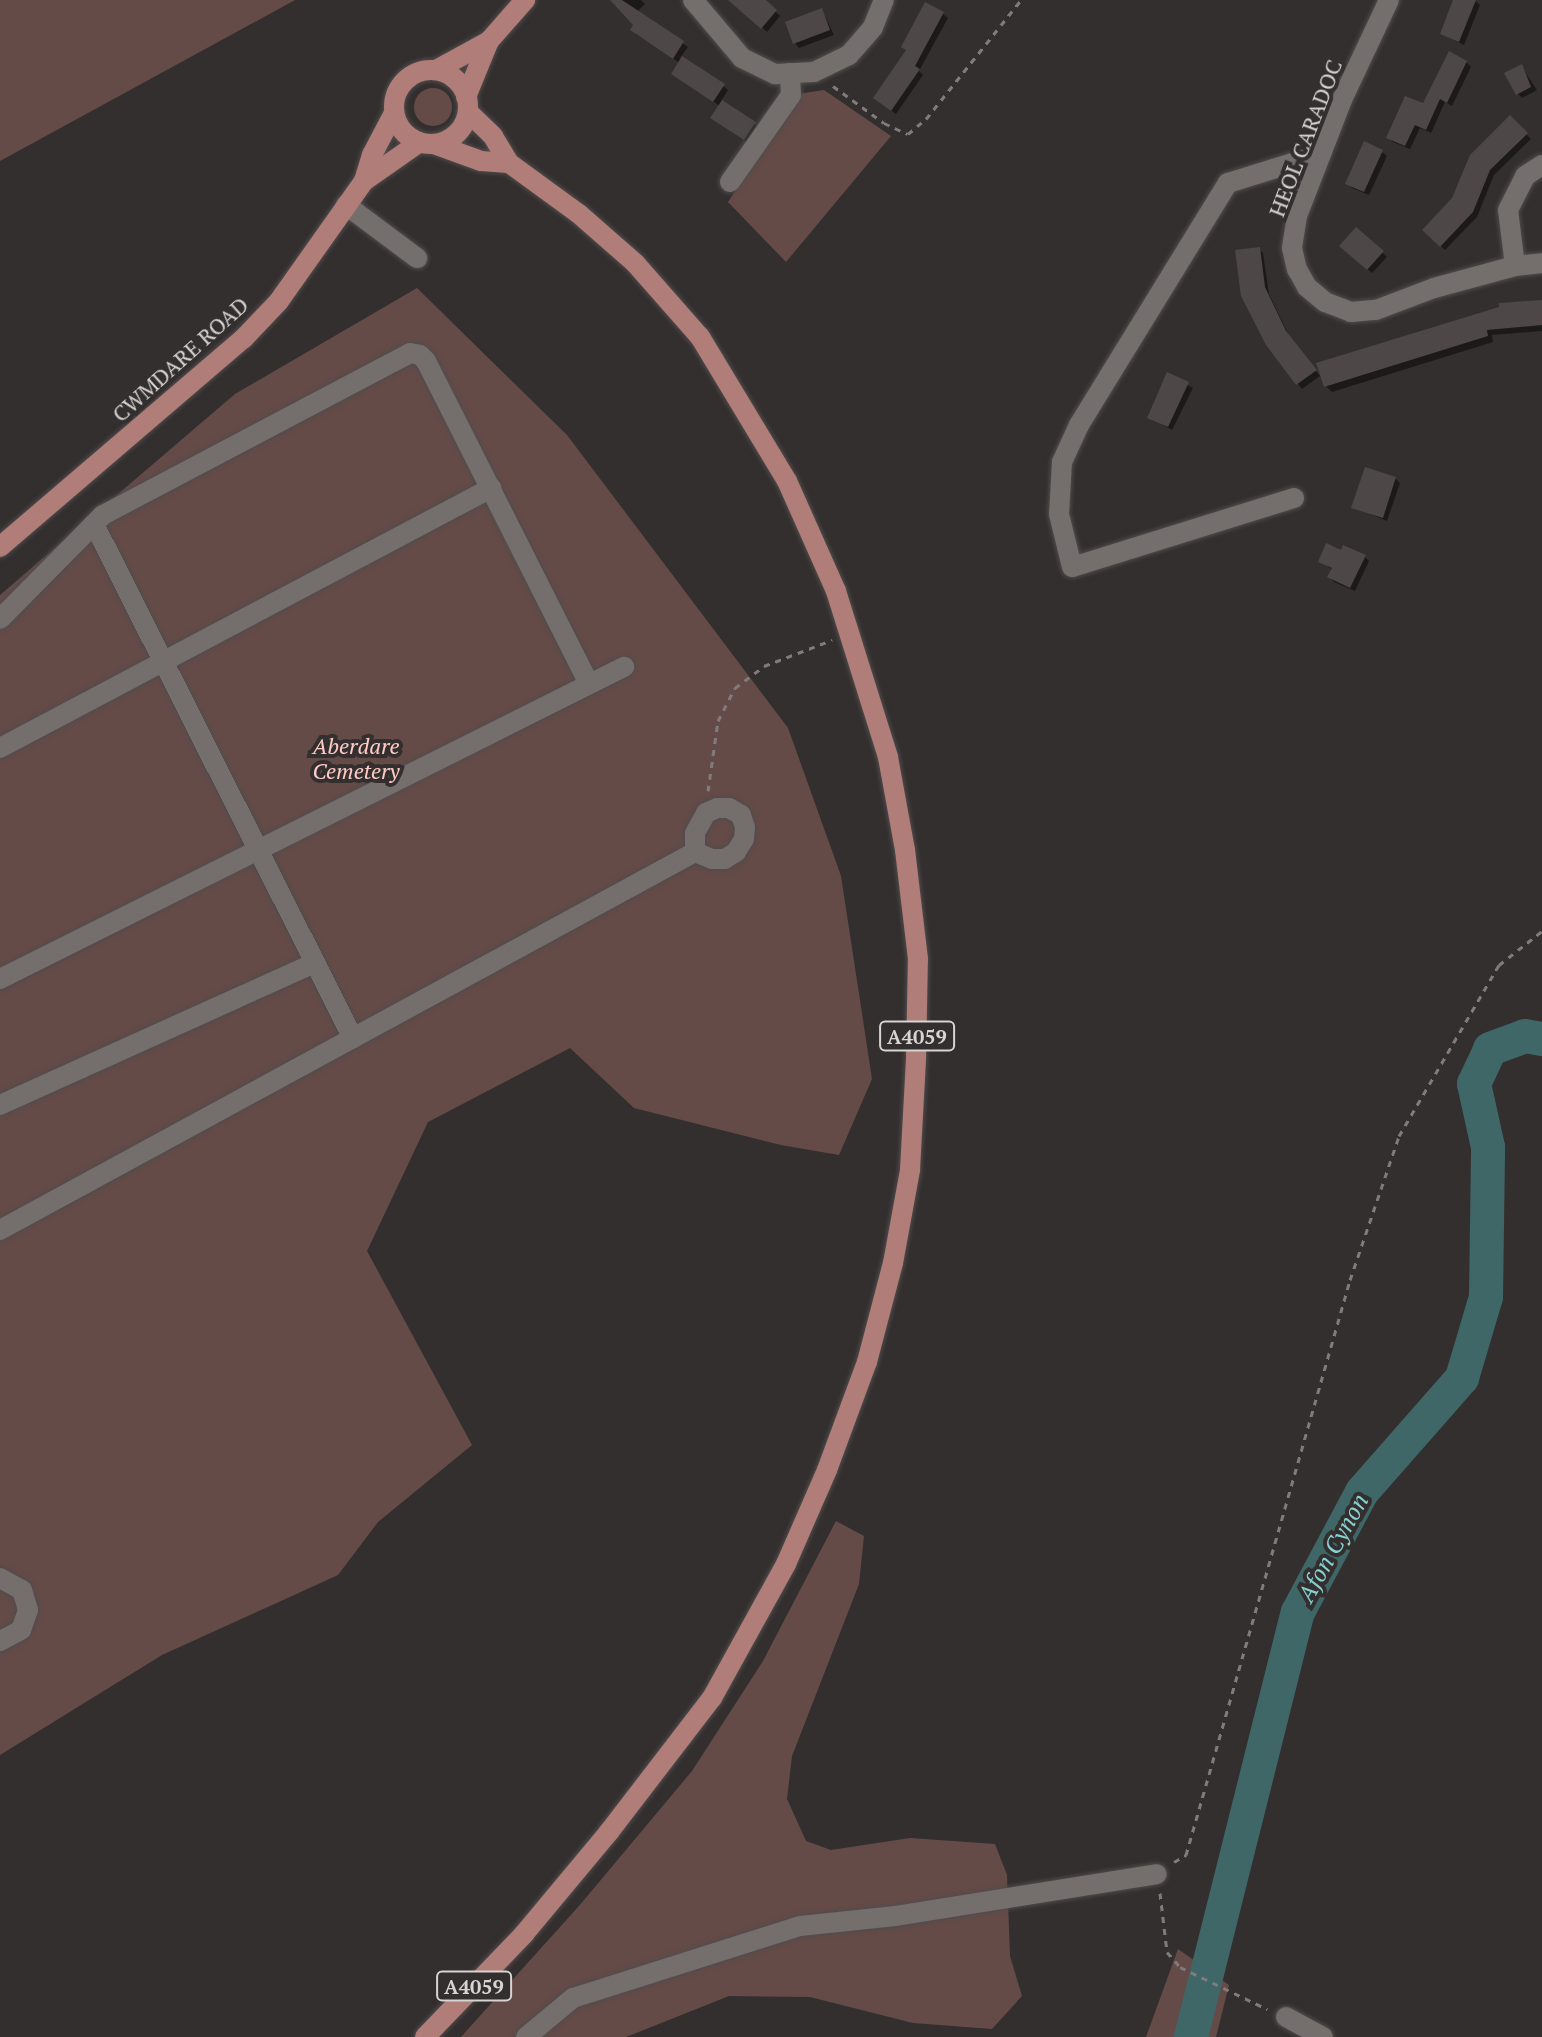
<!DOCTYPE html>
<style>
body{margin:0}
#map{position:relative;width:1542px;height:2037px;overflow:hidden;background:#342f2f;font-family:"PT Serif",serif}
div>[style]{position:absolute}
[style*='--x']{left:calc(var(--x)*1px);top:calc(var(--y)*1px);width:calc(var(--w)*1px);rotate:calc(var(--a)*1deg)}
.green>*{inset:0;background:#654b48}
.round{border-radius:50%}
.shadow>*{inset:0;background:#0007}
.river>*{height:34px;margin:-17px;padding:0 17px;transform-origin:17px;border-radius:17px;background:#3f6767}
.building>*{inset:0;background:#4d4747}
.path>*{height:3px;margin-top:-1.5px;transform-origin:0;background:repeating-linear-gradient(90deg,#807c7c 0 6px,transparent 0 12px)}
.roads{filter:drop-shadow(0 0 2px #504c4c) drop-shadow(0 0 2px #504c4c)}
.minor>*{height:20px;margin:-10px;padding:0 10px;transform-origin:10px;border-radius:10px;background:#746e6d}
.major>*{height:20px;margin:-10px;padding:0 10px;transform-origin:10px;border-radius:10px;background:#b17d78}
.major>.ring{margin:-10px;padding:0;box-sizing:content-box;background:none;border:20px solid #b17d78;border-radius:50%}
span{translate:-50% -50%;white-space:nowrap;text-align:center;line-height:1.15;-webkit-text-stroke:8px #342f2f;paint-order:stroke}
.shield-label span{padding:2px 6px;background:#342f2f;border:2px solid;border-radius:6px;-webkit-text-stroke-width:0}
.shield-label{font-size:20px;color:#d7d4d4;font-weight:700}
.street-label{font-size:22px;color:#d7d4d4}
.park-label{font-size:22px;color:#ffcbc5;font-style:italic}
.water-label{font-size:24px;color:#86d1d2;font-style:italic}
</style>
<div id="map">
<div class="green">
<div style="clip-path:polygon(0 0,295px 0,0 161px)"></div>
<div class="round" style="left:414px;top:88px;width:38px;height:38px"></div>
<div style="clip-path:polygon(824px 90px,891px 136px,786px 262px,728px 202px,798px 94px)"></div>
<div style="clip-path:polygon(417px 288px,567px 435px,788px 728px,841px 876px,872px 1079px,839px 1155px,781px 1145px,634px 1108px,570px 1048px,428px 1122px,367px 1251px,472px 1445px,378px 1522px,338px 1575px,162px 1655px,0 1755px,0 595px,235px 394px)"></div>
<div style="clip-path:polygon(836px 1521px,864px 1536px,859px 1584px,792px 1756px,787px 1799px,806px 1841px,831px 1850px,910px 1838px,995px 1844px,1007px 1875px,1010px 1956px,1022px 1996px,992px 2029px,913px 2023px,810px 1997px,729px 1996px,626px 2037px,461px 2037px,579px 1906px,692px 1771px,763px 1661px)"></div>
<div style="clip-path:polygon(1178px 1949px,1229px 1985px,1216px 2037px,1146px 2037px)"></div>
</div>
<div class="shadow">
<div style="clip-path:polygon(613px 0,641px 0,645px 4px,637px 12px,688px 47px,680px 58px,723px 86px,728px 90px,721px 101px,759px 128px,749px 143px,717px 122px,720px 106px,678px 78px,680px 63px,637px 35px,632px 30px,635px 25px)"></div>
<div style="clip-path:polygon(733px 0,763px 0,780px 16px,767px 32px)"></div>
<div style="clip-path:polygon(1455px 0,1474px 0,1480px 5px,1464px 45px,1442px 34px)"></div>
<div style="clip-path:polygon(822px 10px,834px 35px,799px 48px,795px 43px)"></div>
<div style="clip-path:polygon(943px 14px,948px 18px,919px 71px,923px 75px,896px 114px,880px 103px,908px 51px)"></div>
<div style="clip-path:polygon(1466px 62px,1471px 67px,1452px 106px,1445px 102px,1431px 133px,1420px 128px,1410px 149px,1393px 142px,1388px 137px)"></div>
<div style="clip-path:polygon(1521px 66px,1537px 90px,1522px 98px,1518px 94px)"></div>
<div style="clip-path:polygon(1510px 118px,1531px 139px,1494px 175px,1477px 217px,1445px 250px,1424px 230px,1454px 199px)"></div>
<div style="clip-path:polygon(1382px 152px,1387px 156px,1369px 195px,1352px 188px,1347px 183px)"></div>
<div style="clip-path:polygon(1356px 229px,1387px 257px,1372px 273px,1341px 246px)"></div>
<div style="clip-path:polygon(1259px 249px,1263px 253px,1269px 294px,1290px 338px,1320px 376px,1302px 389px,1267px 344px)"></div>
<div style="clip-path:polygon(1542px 302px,1542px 331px,1492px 335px,1493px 342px,1332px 392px,1326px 386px)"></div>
<div style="clip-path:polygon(1168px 375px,1193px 388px,1172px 430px,1150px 418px)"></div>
<div style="clip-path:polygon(1395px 478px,1400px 483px,1387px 521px,1354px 507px)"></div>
<div style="clip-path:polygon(1342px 553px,1364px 556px,1369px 561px,1355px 591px,1334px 582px,1330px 577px,1333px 570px,1320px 561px)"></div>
</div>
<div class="river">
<div style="--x:1191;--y:2037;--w:438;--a:-75.9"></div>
<div style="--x:1298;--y:1612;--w:136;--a:-61.9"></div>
<div style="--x:1362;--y:1492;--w:152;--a:-48.7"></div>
<div style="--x:1462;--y:1378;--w:84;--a:-73.5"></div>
<div style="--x:1486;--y:1297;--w:150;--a:-89.2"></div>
<div style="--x:1488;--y:1147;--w:65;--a:-102.5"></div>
<div style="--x:1474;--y:1084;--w:38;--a:-65"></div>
<div style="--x:1490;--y:1049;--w:37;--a:-20"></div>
<div style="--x:1525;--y:1036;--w:17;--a:10"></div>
</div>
<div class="building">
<div style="clip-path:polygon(610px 0,622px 0,684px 41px,673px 59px,630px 30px,633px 25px)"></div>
<div style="clip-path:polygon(728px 0,766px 0,777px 10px,761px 29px)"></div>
<div style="clip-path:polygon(1453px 0,1476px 0,1459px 42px,1440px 34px)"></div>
<div style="clip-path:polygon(925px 2px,944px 12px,915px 66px,920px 69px,891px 111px,873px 98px,906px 50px,901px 47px)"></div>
<div style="clip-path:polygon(822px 8px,830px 30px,793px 44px,785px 22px)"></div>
<div style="clip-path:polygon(1449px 51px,1467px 61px,1447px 103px,1440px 99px,1426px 130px,1415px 125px,1405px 146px,1386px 138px,1405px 96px,1423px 103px)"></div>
<div style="clip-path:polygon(682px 56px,725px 84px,713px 102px,671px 74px)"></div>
<div style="clip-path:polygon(1522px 64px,1531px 87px,1516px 95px,1504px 73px)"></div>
<div style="clip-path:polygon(722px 100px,756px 122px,744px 140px,710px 118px)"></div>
<div style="clip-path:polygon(1510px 115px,1528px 133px,1490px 170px,1473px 212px,1440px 247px,1422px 230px,1452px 198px,1470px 155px)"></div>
<div style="clip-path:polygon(1364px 141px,1383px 150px,1364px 192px,1345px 184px)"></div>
<div style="clip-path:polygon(1356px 227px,1384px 251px,1367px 270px,1339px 246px)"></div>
<div style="clip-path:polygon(1260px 247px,1265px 287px,1286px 331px,1317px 370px,1296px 385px,1266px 345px,1241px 296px,1235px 250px)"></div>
<div style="clip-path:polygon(1542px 300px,1542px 325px,1487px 330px,1488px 336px,1324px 387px,1316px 363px,1499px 307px,1499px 303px)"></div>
<div style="clip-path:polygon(1167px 372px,1189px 382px,1168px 427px,1147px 418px)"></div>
<div style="clip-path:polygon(1365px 467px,1396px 477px,1383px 518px,1351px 508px)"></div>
<div style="clip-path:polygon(1326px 543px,1341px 550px,1343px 545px,1366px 555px,1350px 588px,1327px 577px,1332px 568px,1318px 562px)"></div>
</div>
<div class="path">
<div style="--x:833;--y:86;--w:63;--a:36"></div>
<div style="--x:884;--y:123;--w:26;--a:25"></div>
<div style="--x:908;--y:134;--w:23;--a:-40"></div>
<div style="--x:926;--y:119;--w:152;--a:-51.4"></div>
<div style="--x:708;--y:791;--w:71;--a:-81.9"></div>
<div style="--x:718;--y:721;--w:37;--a:-63"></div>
<div style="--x:735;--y:688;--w:36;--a:-37"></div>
<div style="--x:764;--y:666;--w:73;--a:-20.9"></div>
<div style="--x:1174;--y:1862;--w:14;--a:-30"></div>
<div style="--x:1186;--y:1855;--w:598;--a:-74.08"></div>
<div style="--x:1350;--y:1280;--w:152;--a:-71.2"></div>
<div style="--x:1399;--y:1136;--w:198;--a:-59.7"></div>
<div style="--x:1499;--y:965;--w:55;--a:-38.3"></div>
<div style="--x:1160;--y:1893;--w:59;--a:83.2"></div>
<div style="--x:1167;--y:1952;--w:20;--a:49"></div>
<div style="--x:1180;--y:1967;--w:97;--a:25.8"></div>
</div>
<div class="roads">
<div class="minor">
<div style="--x:693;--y:0;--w:76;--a:49.8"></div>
<div style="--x:742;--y:58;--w:37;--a:26"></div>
<div style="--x:775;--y:74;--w:39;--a:-3"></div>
<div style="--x:814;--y:72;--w:39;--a:-26"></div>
<div style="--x:849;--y:55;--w:37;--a:-49"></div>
<div style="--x:873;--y:27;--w:29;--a:-68"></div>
<div style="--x:1389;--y:0;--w:110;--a:115.2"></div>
<div style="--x:1342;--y:100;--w:124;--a:111.2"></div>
<div style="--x:1297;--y:216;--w:32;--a:99"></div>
<div style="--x:1292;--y:248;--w:22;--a:77"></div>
<div style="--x:1297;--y:269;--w:21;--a:61"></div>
<div style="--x:1307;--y:287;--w:23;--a:40"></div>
<div style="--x:1325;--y:302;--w:28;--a:21"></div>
<div style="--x:1351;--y:312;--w:25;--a:-5"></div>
<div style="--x:1376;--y:310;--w:62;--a:-20.8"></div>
<div style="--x:1434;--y:288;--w:84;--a:-15.2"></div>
<div style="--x:1515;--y:266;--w:27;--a:-6"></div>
<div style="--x:730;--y:182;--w:106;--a:-55"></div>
<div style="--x:791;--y:95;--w:22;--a:-93"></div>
<div style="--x:346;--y:205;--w:89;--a:36.7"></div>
<div style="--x:1515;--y:266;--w:56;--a:-97.1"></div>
<div style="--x:1508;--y:210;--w:38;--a:-63"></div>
<div style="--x:1525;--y:176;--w:20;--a:-33"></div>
<div style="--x:1294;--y:498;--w:232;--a:162.7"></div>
<div style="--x:1072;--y:567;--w:55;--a:-103.8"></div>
<div style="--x:1059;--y:514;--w:52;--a:-86.7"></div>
<div style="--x:1062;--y:462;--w:41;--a:-65.3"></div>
<div style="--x:1079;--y:425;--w:284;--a:-58.4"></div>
<div style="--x:1228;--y:183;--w:97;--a:-17.3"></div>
<div style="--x:94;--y:524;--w:576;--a:63.26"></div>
<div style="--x:0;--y:619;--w:146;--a:-45.3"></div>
<div style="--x:103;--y:515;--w:347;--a:-27.8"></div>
<div style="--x:410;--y:353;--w:10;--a:11"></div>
<div style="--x:420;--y:355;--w:8;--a:45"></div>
<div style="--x:426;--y:361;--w:361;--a:63.2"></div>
<div style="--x:0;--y:748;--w:556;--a:-27.9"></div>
<div style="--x:717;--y:808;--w:12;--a:0"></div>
<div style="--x:729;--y:808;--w:14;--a:30"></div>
<div style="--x:741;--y:815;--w:13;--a:72"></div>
<div style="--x:745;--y:827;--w:12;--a:95"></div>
<div style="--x:744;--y:839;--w:15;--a:122"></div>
<div style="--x:736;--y:852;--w:13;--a:148"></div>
<div style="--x:725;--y:859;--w:13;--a:180"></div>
<div style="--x:712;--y:859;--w:18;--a:-158"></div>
<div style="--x:695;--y:852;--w:19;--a:-90"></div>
<div style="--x:695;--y:833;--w:23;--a:-61"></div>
<div style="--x:706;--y:813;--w:12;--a:-24"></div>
<div style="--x:0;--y:979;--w:698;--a:-26.57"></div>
<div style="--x:0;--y:1105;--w:346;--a:-24.3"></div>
<div style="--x:0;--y:1230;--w:791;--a:-28.54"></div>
<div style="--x:0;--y:1578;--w:25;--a:29"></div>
<div style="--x:22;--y:1590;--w:21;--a:73"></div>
<div style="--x:28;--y:1610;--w:21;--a:109"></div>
<div style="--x:21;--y:1630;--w:24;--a:152"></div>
<div style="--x:1286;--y:2017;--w:42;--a:28.4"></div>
<div style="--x:526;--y:2037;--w:61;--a:-39.7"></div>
<div style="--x:573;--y:1998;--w:238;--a:-17.6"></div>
<div style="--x:800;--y:1926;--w:96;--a:-6"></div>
<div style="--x:895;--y:1916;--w:265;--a:-9.1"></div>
</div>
<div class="major">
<div style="--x:436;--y:70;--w:60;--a:-28.7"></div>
<div class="ring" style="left:394px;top:70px;width:54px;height:54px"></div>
<div style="--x:466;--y:97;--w:61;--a:-67.7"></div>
<div style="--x:489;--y:41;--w:55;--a:-48.7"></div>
<div style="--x:434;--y:144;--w:50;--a:19.9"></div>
<div style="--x:481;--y:161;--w:28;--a:4"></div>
<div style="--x:364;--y:181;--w:68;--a:-34.9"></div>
<div style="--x:0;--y:547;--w:320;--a:-40.6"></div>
<div style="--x:243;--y:339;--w:52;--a:-46.5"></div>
<div style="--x:279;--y:301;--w:147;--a:-54.7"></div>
<div style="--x:364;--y:181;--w:27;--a:-73"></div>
<div style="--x:372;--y:155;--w:47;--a:-62.4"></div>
<div style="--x:425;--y:2037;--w:143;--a:-46.1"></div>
<div style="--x:524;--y:1934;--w:133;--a:-50.2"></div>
<div style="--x:609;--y:1832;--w:169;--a:-52.5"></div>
<div style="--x:712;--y:1698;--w:153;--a:-61.1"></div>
<div style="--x:786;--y:1564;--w:103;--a:-66.4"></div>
<div style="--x:827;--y:1470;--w:115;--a:-69.7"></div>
<div style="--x:867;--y:1362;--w:102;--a:-75.3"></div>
<div style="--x:893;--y:1263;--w:95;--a:-79.6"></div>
<div style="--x:910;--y:1170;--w:111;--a:-86.9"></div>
<div style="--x:916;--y:1059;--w:100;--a:-88.9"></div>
<div style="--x:918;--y:959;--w:110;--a:-96.8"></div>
<div style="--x:905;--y:850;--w:95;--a:-100.4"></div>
<div style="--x:888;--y:757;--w:174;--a:-107.4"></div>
<div style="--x:836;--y:591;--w:120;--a:-114"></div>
<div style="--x:787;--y:481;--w:168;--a:-121.1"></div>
<div style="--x:700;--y:337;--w:98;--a:-131.3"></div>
<div style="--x:635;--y:263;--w:74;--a:-138.8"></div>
<div style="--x:579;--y:214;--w:87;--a:-143.9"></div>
<div style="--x:509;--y:163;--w:31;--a:-121"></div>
<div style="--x:493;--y:136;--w:35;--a:-136"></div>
</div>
</div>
<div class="shield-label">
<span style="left:917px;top:1036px">A4059</span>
<span style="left:474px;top:1986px">A4059</span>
</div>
<div class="street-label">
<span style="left:1305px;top:138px;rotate:-69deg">HEOL CARADOC</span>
<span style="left:180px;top:359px;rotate:-42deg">CWMDARE ROAD</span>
</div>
<div class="park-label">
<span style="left:356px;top:758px">Aberdare<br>Cemetery</span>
</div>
<div class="water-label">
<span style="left:1333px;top:1548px;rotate:-61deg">Afon Cynon</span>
</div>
</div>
